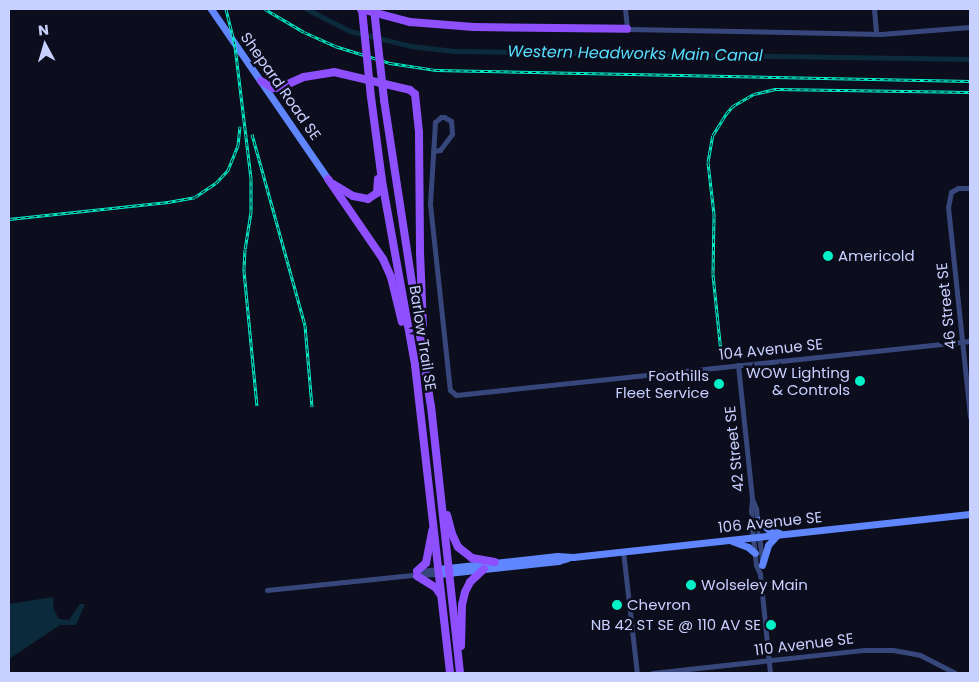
<!DOCTYPE html>
<style>
body{margin:0}
#map{position:relative;width:979px;height:682px;overflow:hidden;background:#0c0d1d;font-family:Poppins,sans-serif}
div>[style]{position:absolute}
[style*='--x']{left:calc(var(--x)*1px);top:calc(var(--y)*1px);width:calc(var(--w)*1px);rotate:calc(var(--a)*1deg)}
.water>*{inset:0;background:#0b2b3d}
.canal>*{height:4.5px;margin:-2.25px;padding:0 2.25px;transform-origin:2.25px;border-radius:2.25px;background:#0b2b3d}
.street>*{height:5px;margin:-2.5px;padding:0 2.5px;transform-origin:2.5px;border-radius:2.5px;background:#37477c}
.secondary>*{height:7px;margin:-3.5px;padding:0 3.5px;transform-origin:3.5px;border-radius:3.5px;background:#6086fe}
.primary>*{height:8px;margin:-4px;padding:0 4px;transform-origin:4px;border-radius:4px;background:#8e50fe}
.rail>*{height:3px;margin-top:-1.5px;transform-origin:0;background:repeating-linear-gradient(90deg,#0c0d1d 0 4px,#02f1c9 0 8px);box-sizing:border-box;border-block:1px solid #02f1c9}
.primary-bridge>*{height:8px;margin:-4px;padding:0 4px;transform-origin:4px;border-radius:4px;background:#8e50fe}
.dots>*{width:14px;height:14px;translate:-50% -50%;box-sizing:border-box;border:2px solid #0c0d1d;border-radius:50%}
span{translate:-50% -50%;white-space:nowrap;text-align:center;line-height:1.15;-webkit-text-stroke:5px #0c0d1d;paint-order:stroke}
.street-label{font-size:15px;color:#c8d0ff}
.poi-label{font-size:15px;color:#c8d0ff}
.left{translate:0 -50%;text-align:left}
.right{translate:-100% -50%;text-align:right}
.water-label{font-size:16px;color:#57defe;font-style:italic}
.frame{position:absolute;inset:0;border:10px solid #c8d0ff;pointer-events:none}
.north{position:absolute;left:20px;top:20px;width:50px;height:50px;-webkit-text-stroke:4px #0c0d1d;paint-order:stroke;rotate:354deg;font-size:14px;font-weight:700;line-height:20px;text-align:center;color:#c8d0ff}
.north::after{content:'';display:block;margin:auto;width:18px;height:22px;background:#c8d0ff;clip-path:polygon(50% 0,100% 100%,50% 72%,0 100%)}
</style>
<div id="map">
<div class="water">
<div style="clip-path:polygon(53px 597px,54px 610px,59px 619px,69px 620px,80px 604px,85px 604px,76px 625px,60px 625px,9px 659px,9px 604px)"></div>
</div>
<div class="canal">
<div style="--x:307;--y:9;--w:48;--a:27.1"></div>
<div style="--x:350;--y:31;--w:63;--a:13.8"></div>
<div style="--x:411;--y:46;--w:43;--a:6.6"></div>
<div style="--x:454;--y:51;--w:516;--a:0.89"></div>
</div>
<div class="street">
<div style="--x:625;--y:9;--w:20;--a:84"></div>
<div style="--x:627;--y:29;--w:254;--a:1.1"></div>
<div style="--x:881;--y:34;--w:89;--a:-4.5"></div>
<div style="--x:874;--y:9;--w:24;--a:85"></div>
<div style="--x:433;--y:151;--w:7;--a:-8"></div>
<div style="--x:440;--y:150;--w:20;--a:-53"></div>
<div style="--x:452;--y:134;--w:13;--a:-94"></div>
<div style="--x:451;--y:121;--w:8;--a:-150"></div>
<div style="--x:444;--y:117;--w:3;--a:180"></div>
<div style="--x:441;--y:117;--w:8;--a:140"></div>
<div style="--x:435;--y:122;--w:82;--a:93.5"></div>
<div style="--x:430;--y:204;--w:187;--a:83.9"></div>
<div style="--x:450;--y:390;--w:8;--a:40"></div>
<div style="--x:456;--y:395;--w:517;--a:-6"></div>
<div style="--x:970;--y:188;--w:12;--a:180"></div>
<div style="--x:958;--y:188;--w:8;--a:150"></div>
<div style="--x:951;--y:192;--w:15;--a:101"></div>
<div style="--x:948;--y:207;--w:211;--a:84"></div>
<div style="--x:738;--y:365;--w:135;--a:84"></div>
<div style="--x:752;--y:499;--w:12;--a:95"></div>
<div style="--x:751;--y:511;--w:26;--a:86"></div>
<div style="--x:753;--y:537;--w:28;--a:84"></div>
<div style="--x:756;--y:565;--w:10;--a:66"></div>
<div style="--x:760;--y:574;--w:100;--a:84.2"></div>
<div style="--x:753;--y:501;--w:9;--a:69"></div>
<div style="--x:756;--y:509;--w:52;--a:83.4"></div>
<div style="--x:623;--y:551;--w:123;--a:83.5"></div>
<div style="--x:419;--y:571;--w:19;--a:-6"></div>
<div style="--x:267;--y:590;--w:146;--a:-5.9"></div>
<div style="--x:412;--y:575;--w:27;--a:-2"></div>
<div style="--x:652;--y:673;--w:214;--a:-6.2"></div>
<div style="--x:865;--y:650;--w:28;--a:0"></div>
<div style="--x:893;--y:650;--w:27;--a:10"></div>
<div style="--x:920;--y:655;--w:39;--a:27"></div>
</div>
<div class="secondary">
<div style="--x:211;--y:9;--w:206;--a:55.5"></div>
<div style="--x:758;--y:520;--w:13;--a:42"></div>
<div style="--x:768;--y:529;--w:12;--a:20"></div>
<div style="--x:732;--y:541;--w:17;--a:21"></div>
<div style="--x:748;--y:547;--w:9;--a:41"></div>
<div style="--x:762;--y:565;--w:21;--a:-73"></div>
<div style="--x:768;--y:545;--w:13;--a:-48"></div>
<div style="--x:438;--y:569;--w:120;--a:-6.2"></div>
<div style="--x:557;--y:556;--w:16;--a:4"></div>
<div style="--x:573;--y:557;--w:399;--a:-6.2"></div>
<div style="--x:439;--y:574;--w:120;--a:-6.2"></div>
<div style="--x:558;--y:561;--w:10;--a:-17"></div>
</div>
<div class="primary">
<div style="--x:361;--y:9;--w:51;--a:14.9"></div>
<div style="--x:410;--y:22;--w:64;--a:4.5"></div>
<div style="--x:474;--y:27;--w:153;--a:0.7"></div>
<div style="--x:261;--y:81;--w:14;--a:30"></div>
<div style="--x:273;--y:88;--w:6;--a:0"></div>
<div style="--x:279;--y:88;--w:27;--a:-24"></div>
<div style="--x:304;--y:77;--w:30;--a:-9"></div>
<div style="--x:334;--y:72;--w:78;--a:13.3"></div>
<div style="--x:410;--y:90;--w:6;--a:39"></div>
<div style="--x:415;--y:94;--w:39;--a:84"></div>
<div style="--x:419;--y:133;--w:119;--a:89.5"></div>
<div style="--x:420;--y:252;--w:74;--a:87.7"></div>
<div style="--x:371;--y:97;--w:85;--a:82.5"></div>
<div style="--x:382;--y:181;--w:187;--a:79.8"></div>
<div style="--x:415;--y:365;--w:310;--a:83.5"></div>
<div style="--x:384;--y:100;--w:310;--a:81.3"></div>
<div style="--x:431;--y:406;--w:269;--a:83.8"></div>
<div style="--x:328;--y:179;--w:97;--a:55.5"></div>
<div style="--x:383;--y:259;--w:20;--a:66"></div>
<div style="--x:391;--y:277;--w:46;--a:76.3"></div>
<div style="--x:333;--y:184;--w:23;--a:31"></div>
<div style="--x:353;--y:196;--w:15;--a:11"></div>
<div style="--x:368;--y:199;--w:11;--a:-34"></div>
<div style="--x:377;--y:193;--w:14;--a:-86"></div>
<div style="--x:447;--y:515;--w:20;--a:75"></div>
<div style="--x:452;--y:534;--w:14;--a:65"></div>
<div style="--x:458;--y:547;--w:18;--a:38"></div>
<div style="--x:472;--y:558;--w:23;--a:10"></div>
<div style="--x:417;--y:571;--w:12;--a:-42"></div>
<div style="--x:426;--y:563;--w:33;--a:-79"></div>
<div style="--x:417;--y:576;--w:22;--a:32"></div>
<div style="--x:436;--y:588;--w:7;--a:56"></div>
<div style="--x:461;--y:646;--w:41;--a:-88.6"></div>
<div style="--x:462;--y:605;--w:13;--a:-77"></div>
<div style="--x:465;--y:592;--w:11;--a:-63"></div>
<div style="--x:470;--y:582;--w:19;--a:-43"></div>
</div>
<div class="rail">
<div style="--x:226;--y:9;--w:38;--a:76"></div>
<div style="--x:235;--y:46;--w:133;--a:83.1"></div>
<div style="--x:251;--y:178;--w:34;--a:90"></div>
<div style="--x:251;--y:212;--w:37;--a:99"></div>
<div style="--x:245;--y:249;--w:22;--a:93"></div>
<div style="--x:244;--y:271;--w:135;--a:84.5"></div>
<div style="--x:265;--y:9;--w:45;--a:30.5"></div>
<div style="--x:304;--y:32;--w:34;--a:24"></div>
<div style="--x:335;--y:46;--w:58;--a:17.2"></div>
<div style="--x:390;--y:63;--w:47;--a:8.7"></div>
<div style="--x:436;--y:70;--w:534;--a:1.18"></div>
<div style="--x:252;--y:134;--w:198;--a:74.5"></div>
<div style="--x:305;--y:325;--w:82;--a:85.1"></div>
<div style="--x:9;--y:219;--w:160;--a:-6.1"></div>
<div style="--x:168;--y:202;--w:27;--a:-10"></div>
<div style="--x:195;--y:197;--w:25;--a:-34"></div>
<div style="--x:216;--y:183;--w:18;--a:-47"></div>
<div style="--x:228;--y:170;--w:27;--a:-68"></div>
<div style="--x:238;--y:145;--w:19;--a:-84"></div>
<div style="--x:721;--y:352;--w:78;--a:-95.9"></div>
<div style="--x:713;--y:274;--w:60;--a:-89"></div>
<div style="--x:714;--y:214;--w:52;--a:-96.6"></div>
<div style="--x:708;--y:162;--w:27;--a:-80"></div>
<div style="--x:713;--y:135;--w:25;--a:-58"></div>
<div style="--x:726;--y:114;--w:11;--a:-49"></div>
<div style="--x:733;--y:106;--w:24;--a:-30"></div>
<div style="--x:754;--y:94;--w:23;--a:-13"></div>
<div style="--x:776;--y:89;--w:194;--a:0.9"></div>
</div>
<div class="primary-bridge">
<div style="--x:362;--y:9;--w:88;--a:84.2"></div>
<div style="--x:374;--y:9;--w:92;--a:83.7"></div>
</div>
<div class="dots">
<div style="left:828px;top:256px;background:#02f1c9"></div>
<div style="left:860px;top:381px;background:#02f1c9"></div>
<div style="left:719px;top:384px;background:#02f1c9"></div>
<div style="left:691px;top:585px;background:#02f1c9"></div>
<div style="left:617px;top:605px;background:#02f1c9"></div>
<div style="left:771px;top:625px;background:#02f1c9"></div>
</div>
<div class="street-label">
<span style="left:281px;top:86px;rotate:55deg">Shepard Road SE</span>
<span style="left:946px;top:306px;rotate:-96deg">46 Street SE</span>
<span style="left:423px;top:338px;rotate:81deg">Barlow Trail SE</span>
<span style="left:771px;top:349px;rotate:-6deg">104 Avenue SE</span>
<span style="left:734px;top:449px;rotate:-96deg">42 Street SE</span>
<span style="left:770px;top:522px;rotate:-6deg">106 Avenue SE</span>
<span style="left:804px;top:644px;rotate:-7deg">110 Avenue SE</span>
</div>
<div class="poi-label">
<span class="left" style="left:838px;top:256px">Americold</span>
<span class="right" style="left:850px;top:381px">WOW Lighting<br>&amp; Controls</span>
<span class="right" style="left:709px;top:384px">Foothills<br>Fleet Service</span>
<span class="left" style="left:701px;top:585px">Wolseley Main</span>
<span class="left" style="left:627px;top:605px">Chevron</span>
<span class="right" style="left:761px;top:625px">NB 42 ST SE @ 110 AV SE</span>
</div>
<div class="water-label">
<span style="left:635px;top:54px;rotate:1deg">Western Headworks Main Canal</span>
</div>
<div class="frame"></div>
<div class="north">N</div>
</div>
